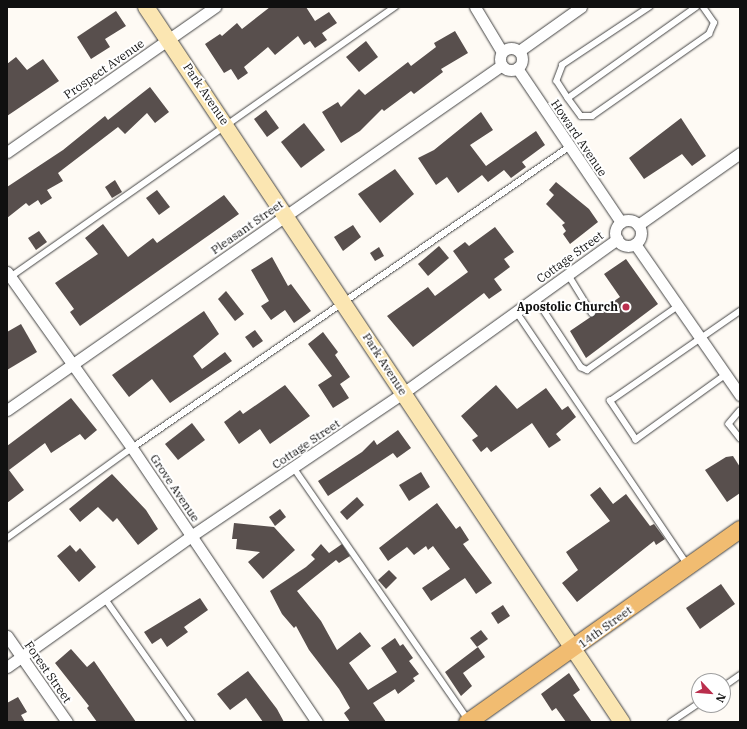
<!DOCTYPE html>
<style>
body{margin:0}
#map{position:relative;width:747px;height:729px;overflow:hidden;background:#fefaf4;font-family:"IBM Plex Serif",serif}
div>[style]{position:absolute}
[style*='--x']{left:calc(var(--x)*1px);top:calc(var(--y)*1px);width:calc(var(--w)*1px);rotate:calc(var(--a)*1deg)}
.building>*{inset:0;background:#584f4d}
.roads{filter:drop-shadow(0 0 1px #434343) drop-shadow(0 0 1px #434343)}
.lane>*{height:5.5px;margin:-2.75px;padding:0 2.75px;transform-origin:2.75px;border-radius:2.75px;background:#fff}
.street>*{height:11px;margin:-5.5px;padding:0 5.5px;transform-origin:5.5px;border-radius:5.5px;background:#fff}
.street>.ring{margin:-5.5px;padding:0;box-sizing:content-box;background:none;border:11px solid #fff;border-radius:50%}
.secondary>*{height:16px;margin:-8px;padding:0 8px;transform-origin:8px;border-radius:8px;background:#fbe6b2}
.primary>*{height:17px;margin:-8.5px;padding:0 8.5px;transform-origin:8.5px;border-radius:8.5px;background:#f1bc71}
.dots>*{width:11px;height:11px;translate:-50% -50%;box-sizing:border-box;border:2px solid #fff;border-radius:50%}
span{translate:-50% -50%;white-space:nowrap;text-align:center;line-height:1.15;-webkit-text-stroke:4px #fff;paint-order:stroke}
.street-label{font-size:12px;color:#101010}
.poi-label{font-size:12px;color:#101010;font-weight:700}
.right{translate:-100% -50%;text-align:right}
.frame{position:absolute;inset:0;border:8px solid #101010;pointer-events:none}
.north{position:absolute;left:691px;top:673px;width:40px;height:40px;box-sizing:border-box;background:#fff;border:1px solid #9f9f9f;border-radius:50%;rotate:116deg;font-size:11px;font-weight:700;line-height:16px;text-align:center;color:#101010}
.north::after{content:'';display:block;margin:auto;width:14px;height:18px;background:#ba2e4d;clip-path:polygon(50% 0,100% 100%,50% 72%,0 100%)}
</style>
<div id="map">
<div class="building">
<div style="clip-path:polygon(270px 7px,306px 7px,315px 21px,329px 12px,337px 23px,322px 33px,327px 40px,315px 48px,310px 41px,304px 45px,298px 36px,275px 55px,268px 47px,244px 67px,248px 73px,238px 80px,231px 69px,224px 73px,205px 44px,220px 34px,222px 36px,237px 23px,242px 29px)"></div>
<div style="clip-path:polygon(116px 11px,126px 26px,105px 39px,110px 47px,91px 59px,77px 37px)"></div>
<div style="clip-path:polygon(455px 31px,468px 53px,441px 69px,443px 72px,414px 94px,411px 91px,384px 111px,382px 109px,360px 131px,341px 143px,322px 112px,338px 102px,341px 107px,359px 89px,365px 95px,408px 62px,411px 66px,436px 47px,434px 43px)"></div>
<div style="clip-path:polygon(366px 41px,378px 57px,359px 72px,346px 57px)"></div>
<div style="clip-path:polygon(16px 57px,27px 70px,43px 59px,59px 81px,7px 116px,7px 64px)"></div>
<div style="clip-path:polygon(150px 87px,169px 112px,155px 123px,147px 113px,125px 134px,118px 127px,58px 173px,63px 181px,47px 190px,52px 198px,41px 205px,38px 200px,29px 206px,26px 203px,7px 218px,7px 187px,63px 150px,105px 116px,108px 120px)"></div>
<div style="clip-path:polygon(266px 110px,279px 128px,267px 137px,254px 119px)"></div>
<div style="clip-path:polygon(481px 112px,493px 130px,470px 145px,486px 166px,536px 131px,545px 145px,522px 162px,526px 167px,511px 178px,504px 170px,488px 182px,482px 175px,458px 193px,447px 177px,436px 185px,418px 158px,434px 150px)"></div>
<div style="clip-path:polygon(681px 118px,706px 156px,692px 166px,682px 154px,644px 179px,629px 158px)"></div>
<div style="clip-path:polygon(304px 123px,325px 150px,301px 168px,281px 142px)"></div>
<div style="clip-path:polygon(395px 169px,414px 194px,380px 223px,358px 194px)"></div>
<div style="clip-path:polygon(115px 180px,122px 192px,112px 198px,105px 187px)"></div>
<div style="clip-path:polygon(556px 182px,589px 209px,598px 222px,570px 244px,563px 234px,566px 231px,562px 225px,565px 223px,546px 204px,554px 195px,549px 190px)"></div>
<div style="clip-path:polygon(157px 190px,170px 207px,159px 215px,146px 198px)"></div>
<div style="clip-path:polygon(224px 195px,239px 214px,80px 326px,70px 312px,74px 309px,55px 283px,98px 254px,85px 238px,103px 224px,128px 257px,153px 238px,157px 243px)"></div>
<div style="clip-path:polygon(353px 225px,361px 237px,343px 251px,334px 237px)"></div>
<div style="clip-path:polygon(495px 227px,514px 252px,504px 259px,510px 267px,494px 279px,502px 290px,489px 299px,484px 293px,413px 347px,387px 316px,428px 287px,435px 296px,468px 272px,453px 251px,465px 242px,469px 246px)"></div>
<div style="clip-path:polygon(39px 231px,47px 242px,36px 250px,28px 238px)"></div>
<div style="clip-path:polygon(439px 246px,449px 258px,428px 276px,418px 264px)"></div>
<div style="clip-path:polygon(379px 247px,384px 256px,375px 261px,370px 253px)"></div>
<div style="clip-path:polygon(272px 257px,288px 286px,291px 284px,311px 311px,294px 323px,285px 310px,271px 320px,261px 306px,269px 301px,251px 270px)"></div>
<div style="clip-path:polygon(626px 259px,658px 304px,586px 358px,570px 331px,620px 297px,604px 274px)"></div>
<div style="clip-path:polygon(226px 291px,244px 314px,235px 321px,218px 299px)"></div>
<div style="clip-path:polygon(204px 311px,219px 334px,193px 356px,202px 369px,225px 352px,232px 361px,170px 403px,152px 379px,129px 397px,112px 375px)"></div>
<div style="clip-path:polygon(21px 324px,37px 352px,7px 370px,7px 332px)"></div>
<div style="clip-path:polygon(255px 330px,263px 341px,253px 348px,245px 337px)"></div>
<div style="clip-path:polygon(323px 332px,338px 352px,335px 355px,350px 377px,340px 384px,349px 398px,333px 408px,318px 385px,332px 376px,308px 344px)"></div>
<div style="clip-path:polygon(285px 385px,310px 416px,270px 444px,260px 429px,239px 444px,224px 422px,240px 410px,243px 414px)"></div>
<div style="clip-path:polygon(496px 385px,517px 409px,546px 388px,562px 410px,568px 406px,576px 417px,556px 434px,561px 440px,549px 448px,532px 423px,491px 452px,487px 447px,481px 452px,472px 440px,478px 436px,461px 416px)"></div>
<div style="clip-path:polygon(71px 398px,97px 430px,85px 440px,80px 434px,51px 453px,45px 443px,9px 470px,24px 490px,7px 503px,7px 446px)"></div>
<div style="clip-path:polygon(192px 423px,205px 440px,178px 460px,165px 444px)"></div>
<div style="clip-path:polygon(398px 430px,411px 448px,397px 458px,393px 453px,328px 496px,318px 481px,362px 452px,374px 440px,377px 445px)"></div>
<div style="clip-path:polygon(733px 456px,740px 467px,740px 493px,727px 502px,705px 470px,726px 457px)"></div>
<div style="clip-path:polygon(421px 472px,430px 487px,409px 501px,399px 485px)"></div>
<div style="clip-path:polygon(112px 474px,146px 510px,158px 529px,138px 545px,117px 518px,113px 522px,98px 507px,80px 522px,69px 509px)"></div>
<div style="clip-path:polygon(600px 487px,613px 504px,626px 494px,650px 526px,654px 524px,665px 539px,656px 545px,654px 541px,577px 602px,562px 583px,578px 570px,566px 552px,610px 521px,590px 495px)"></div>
<div style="clip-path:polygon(357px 497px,364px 505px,347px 520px,340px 512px)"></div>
<div style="clip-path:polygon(437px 503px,456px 529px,460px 526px,469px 540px,463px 544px,492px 583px,476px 594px,465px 578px,431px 601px,422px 588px,450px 569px,433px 546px,428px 550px,426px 546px,414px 555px,407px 547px,388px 561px,379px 548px)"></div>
<div style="clip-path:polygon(280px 509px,286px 517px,275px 526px,269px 517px)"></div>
<div style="clip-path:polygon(234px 523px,274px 527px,295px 550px,263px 579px,248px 562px,260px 552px,236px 549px,237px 539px,232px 539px)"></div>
<div style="clip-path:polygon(321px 544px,329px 553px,342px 544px,350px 556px,339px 563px,336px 560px,297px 591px,321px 621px,337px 650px,360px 632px,371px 646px,349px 663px,368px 690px,397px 672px,381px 648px,395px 638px,400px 646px,403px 644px,413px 658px,409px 661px,419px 674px,413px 678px,415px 681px,398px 694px,395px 689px,373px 703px,386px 722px,350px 722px,344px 713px,350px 708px,339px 689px,309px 650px,296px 626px,294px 628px,282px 614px,270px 591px,306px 567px,315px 559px,311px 555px)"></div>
<div style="clip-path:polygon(70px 545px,76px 552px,80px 548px,96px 567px,79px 582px,57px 556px)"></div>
<div style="clip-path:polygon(389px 570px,397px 578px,386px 589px,378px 580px)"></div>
<div style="clip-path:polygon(721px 584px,735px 604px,700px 629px,686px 608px)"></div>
<div style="clip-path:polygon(200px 598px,208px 610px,184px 627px,188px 632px,167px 647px,161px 638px,152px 644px,144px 632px)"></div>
<div style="clip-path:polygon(503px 605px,510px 616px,498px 624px,491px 613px)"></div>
<div style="clip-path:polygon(481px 630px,488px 639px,477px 647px,470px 638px)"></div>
<div style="clip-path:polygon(478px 647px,485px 657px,463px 673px,472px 686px,461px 696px,445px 672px)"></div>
<div style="clip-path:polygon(71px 649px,87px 667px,94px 661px,136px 722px,97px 722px,87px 708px,89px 706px,55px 663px)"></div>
<div style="clip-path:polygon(248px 671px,277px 709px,284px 722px,263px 722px,246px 698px,230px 710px,217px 694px)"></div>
<div style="clip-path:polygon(569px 673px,580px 690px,573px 695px,592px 722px,566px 722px,556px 708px,552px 711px,541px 694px)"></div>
<div style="clip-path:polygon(18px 697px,27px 712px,21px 715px,25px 722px,7px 722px,7px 703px)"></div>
</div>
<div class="roads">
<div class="lane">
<div style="--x:650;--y:7;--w:105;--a:146.3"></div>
<div style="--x:563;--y:65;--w:17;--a:111"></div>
<div style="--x:557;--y:81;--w:20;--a:57"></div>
<div style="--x:568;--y:98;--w:157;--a:-35.4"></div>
<div style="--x:568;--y:98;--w:22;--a:54"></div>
<div style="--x:581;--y:116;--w:11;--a:0"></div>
<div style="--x:592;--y:116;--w:143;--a:-35"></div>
<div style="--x:709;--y:34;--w:12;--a:-66"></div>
<div style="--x:714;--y:23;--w:19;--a:-125"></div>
<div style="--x:568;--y:274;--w:46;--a:58.4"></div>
<div style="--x:9;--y:278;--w:472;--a:-35.1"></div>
<div style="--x:535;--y:297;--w:84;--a:56.7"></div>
<div style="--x:581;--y:367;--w:7;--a:27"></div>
<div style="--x:587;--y:370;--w:111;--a:-35.1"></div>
<div style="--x:516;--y:311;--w:305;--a:55.9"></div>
<div style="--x:726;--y:375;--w:111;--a:144.2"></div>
<div style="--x:636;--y:440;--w:47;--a:-123.7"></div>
<div style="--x:610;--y:401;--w:158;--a:-34.7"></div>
<div style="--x:740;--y:411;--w:17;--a:130"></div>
<div style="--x:729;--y:424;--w:18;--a:52"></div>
<div style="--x:294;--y:468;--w:305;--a:55.3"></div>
<div style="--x:7;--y:538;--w:154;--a:-35.8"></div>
<div style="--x:132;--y:448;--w:531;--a:-34.56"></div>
<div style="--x:104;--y:597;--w:153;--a:54.9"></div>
<div style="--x:723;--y:687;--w:21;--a:-35"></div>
<div style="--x:671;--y:722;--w:34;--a:-34"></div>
</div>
<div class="street">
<div style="--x:475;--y:7;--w:52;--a:59"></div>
<div class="ring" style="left:500px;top:48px;width:11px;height:11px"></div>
<div style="--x:519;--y:51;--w:76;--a:-35.4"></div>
<div style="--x:517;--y:68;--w:186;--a:56"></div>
<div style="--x:7;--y:152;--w:254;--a:-34.9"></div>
<div class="ring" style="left:615px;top:220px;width:15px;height:15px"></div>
<div style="--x:638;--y:225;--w:125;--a:-35.2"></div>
<div style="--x:635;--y:244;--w:184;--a:55.2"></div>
<div style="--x:7;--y:272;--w:216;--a:54.6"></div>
<div style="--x:132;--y:448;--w:331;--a:56"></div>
<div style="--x:7;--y:410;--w:603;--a:-34.88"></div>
<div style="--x:7;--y:636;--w:105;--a:55.1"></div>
<div style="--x:7;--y:667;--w:226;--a:-35.4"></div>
<div style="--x:191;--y:536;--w:256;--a:-34"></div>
<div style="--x:403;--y:393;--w:264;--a:-35.7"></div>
</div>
<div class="secondary">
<div style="--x:146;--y:7;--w:859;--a:56.35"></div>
</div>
<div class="primary">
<div style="--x:467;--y:722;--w:334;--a:-35.3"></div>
</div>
</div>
<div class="dots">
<div style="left:626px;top:307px;background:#ba2e4d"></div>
</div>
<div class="street-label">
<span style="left:104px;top:69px;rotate:-35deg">Prospect Avenue</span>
<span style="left:206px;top:94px;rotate:56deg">Park Avenue</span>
<span style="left:579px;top:138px;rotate:56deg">Howard Avenue</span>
<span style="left:247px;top:227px;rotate:-35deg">Pleasant Street</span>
<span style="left:570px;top:257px;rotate:-36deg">Cottage Street</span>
<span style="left:385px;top:364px;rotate:57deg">Park Avenue</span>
<span style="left:306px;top:444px;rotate:-34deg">Cottage Street</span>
<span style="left:175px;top:488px;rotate:56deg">Grove Avenue</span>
<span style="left:605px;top:627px;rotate:-36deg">14th Street</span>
<span style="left:48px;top:672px;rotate:55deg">Forest Street</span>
</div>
<div class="poi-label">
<span class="right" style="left:618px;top:307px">Apostolic Church</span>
</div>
<div class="frame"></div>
<div class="north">N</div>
</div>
